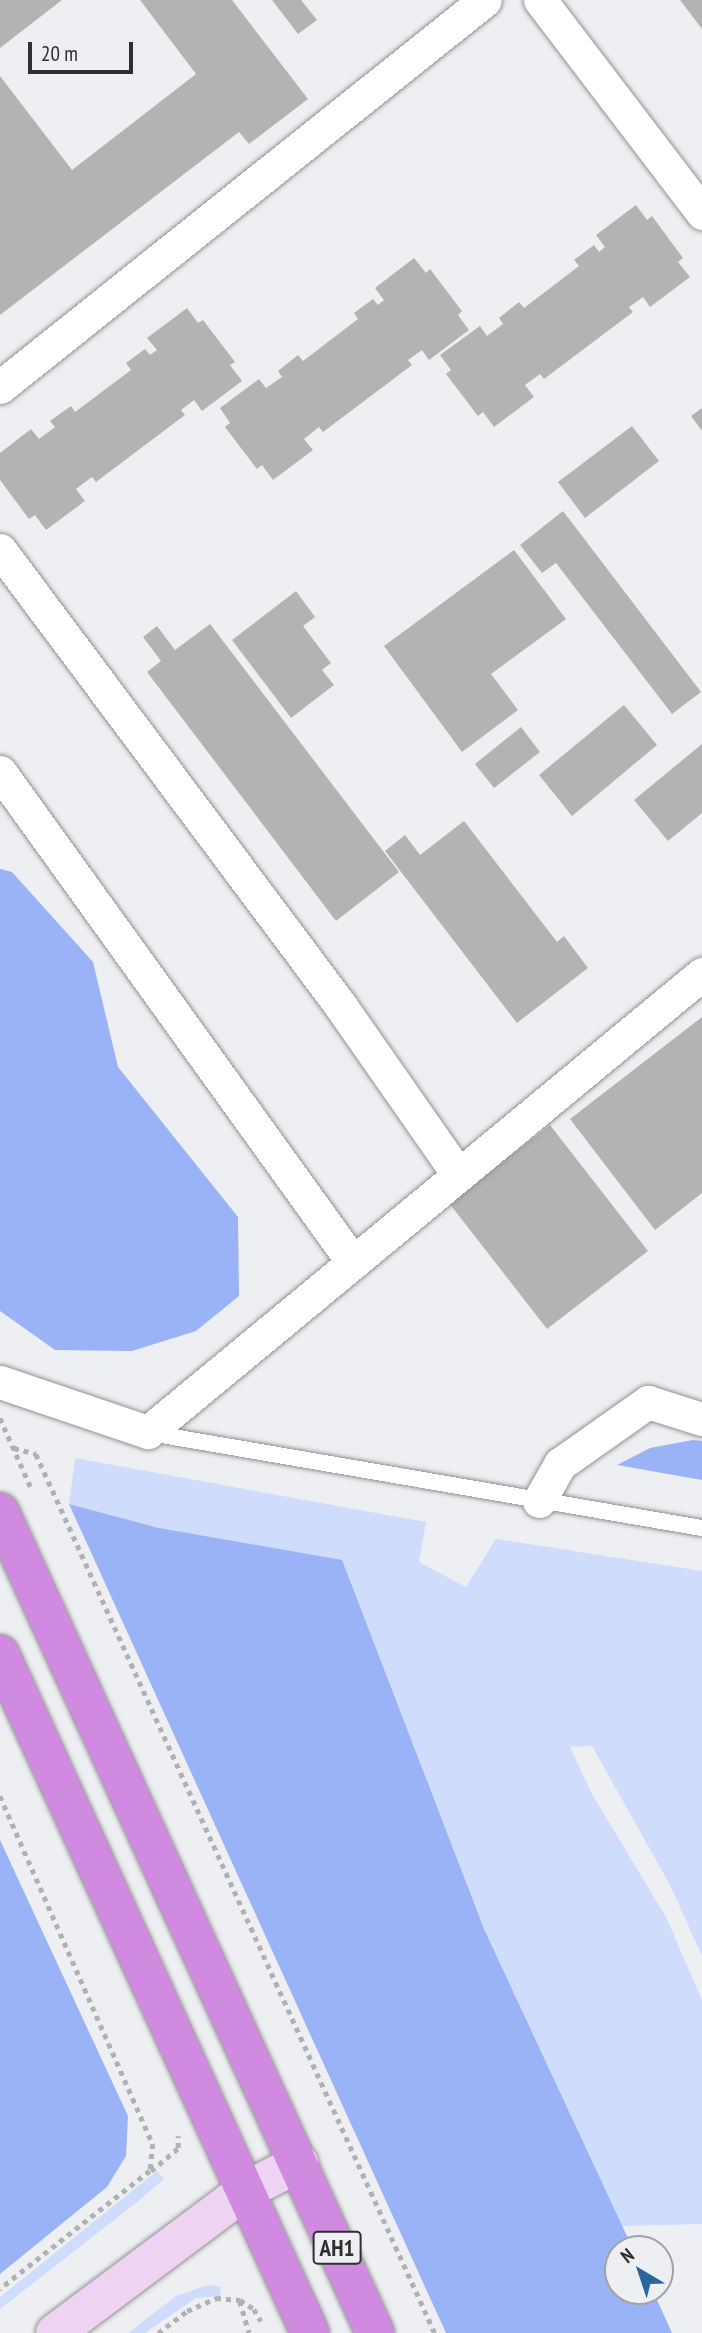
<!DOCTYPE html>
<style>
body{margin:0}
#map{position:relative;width:702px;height:2333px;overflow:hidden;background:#eeeff2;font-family:"PT Sans Narrow",sans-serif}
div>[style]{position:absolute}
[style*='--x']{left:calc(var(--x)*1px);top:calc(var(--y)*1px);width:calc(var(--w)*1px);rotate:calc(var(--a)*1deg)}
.green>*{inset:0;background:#cfdcfc}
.forest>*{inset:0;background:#9ab3f6}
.building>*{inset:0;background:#b5b3b2}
.path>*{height:4.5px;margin-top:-2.25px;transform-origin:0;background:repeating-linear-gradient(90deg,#b0b1b3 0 5px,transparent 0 10px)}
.roads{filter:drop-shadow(0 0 2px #919294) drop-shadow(0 0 2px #919294)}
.service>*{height:16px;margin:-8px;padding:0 8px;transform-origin:8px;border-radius:8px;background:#fff}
.minor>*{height:33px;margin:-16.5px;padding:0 16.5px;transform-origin:16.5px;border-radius:16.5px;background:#fff}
.secondary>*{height:38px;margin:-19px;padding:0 19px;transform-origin:19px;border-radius:19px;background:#eed3f3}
.trunk>*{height:38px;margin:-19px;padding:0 19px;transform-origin:19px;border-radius:19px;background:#d08adf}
span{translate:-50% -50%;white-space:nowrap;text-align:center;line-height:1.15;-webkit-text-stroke:6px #eeeff2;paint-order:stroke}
.shield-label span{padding:2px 5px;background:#eeeff2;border:2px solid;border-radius:5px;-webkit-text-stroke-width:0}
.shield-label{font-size:23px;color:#2e2f2f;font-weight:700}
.north{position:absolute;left:604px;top:2235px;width:70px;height:70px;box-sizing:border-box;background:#eeeff2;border:2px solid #a1a2a4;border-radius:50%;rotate:321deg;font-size:19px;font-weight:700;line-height:28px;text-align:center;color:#2e2f2f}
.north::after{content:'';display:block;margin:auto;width:24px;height:32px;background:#2a669e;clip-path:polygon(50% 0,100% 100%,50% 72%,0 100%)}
.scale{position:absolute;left:28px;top:42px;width:105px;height:32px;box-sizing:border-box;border:4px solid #2e2f2f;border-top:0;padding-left:9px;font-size:21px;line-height:24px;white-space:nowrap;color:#2e2f2f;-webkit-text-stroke:5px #eeeff2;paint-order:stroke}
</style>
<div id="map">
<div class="green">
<div style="clip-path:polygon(75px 1458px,426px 1522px,419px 1562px,466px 1587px,496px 1539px,702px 1571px,702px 1956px,670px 1885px,592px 1746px,570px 1747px,592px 1794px,666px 1917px,702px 2000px,702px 2224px,622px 2226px,484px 1929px,159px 1528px,69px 1504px)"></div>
<div style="clip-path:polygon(157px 2171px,164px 2179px,136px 2203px,0 2309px,0 2297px)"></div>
<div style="clip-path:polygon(208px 2285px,221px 2287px,220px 2296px,196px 2298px,145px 2333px,128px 2333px,176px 2296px)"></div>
</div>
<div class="forest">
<div style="clip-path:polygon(0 869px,12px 872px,93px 962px,118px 1067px,238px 1217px,239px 1296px,196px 1331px,132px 1351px,55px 1350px,0 1311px)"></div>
<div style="clip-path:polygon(693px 1440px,702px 1441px,702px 1480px,617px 1465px,650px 1448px)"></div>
<div style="clip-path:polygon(69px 1504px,159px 1528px,342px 1560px,484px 1929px,633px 2249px,618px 2249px,618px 2291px,653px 2291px,672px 2333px,446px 2333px)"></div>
<div style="clip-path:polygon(0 1840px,128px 2116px,126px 2156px,107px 2187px,0 2274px)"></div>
</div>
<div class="building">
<div style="clip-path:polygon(0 0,62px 0,0 48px)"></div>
<div style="clip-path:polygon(140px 0,232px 0,308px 99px,249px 144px,239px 132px,0 315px,0 76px,72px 170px,196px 74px)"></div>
<div style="clip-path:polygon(272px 0,301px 0,317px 20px,298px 34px)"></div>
<div style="clip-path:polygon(680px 0,702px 0,702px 29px)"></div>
<div style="clip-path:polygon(636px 205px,647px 220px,652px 216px,683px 258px,678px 262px,690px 277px,650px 307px,643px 297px,629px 307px,633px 312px,544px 379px,540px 374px,525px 385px,534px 397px,494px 427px,483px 412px,478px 416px,446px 374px,451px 370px,440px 355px,480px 326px,487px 336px,503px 324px,499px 318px,519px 302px,524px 308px,579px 266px,574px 260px,594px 245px,599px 252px,605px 247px,596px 235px)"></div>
<div style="clip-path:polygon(414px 258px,426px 273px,430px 269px,462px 311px,458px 315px,469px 330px,429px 360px,422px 350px,408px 360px,412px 365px,323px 432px,319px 427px,304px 439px,313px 450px,273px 480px,262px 465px,257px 469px,225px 427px,230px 423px,220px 408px,259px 379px,266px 388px,282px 377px,278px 371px,298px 355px,303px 361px,358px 319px,354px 313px,373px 299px,378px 305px,384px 300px,375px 288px)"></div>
<div style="clip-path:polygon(187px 308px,198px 323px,203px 320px,235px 362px,230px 365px,242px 381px,202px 411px,194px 400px,181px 410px,185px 415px,96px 482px,92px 477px,76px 489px,85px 501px,46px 530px,35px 515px,29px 519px,0 480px,0 453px,31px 429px,39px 439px,55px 427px,50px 421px,71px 406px,75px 412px,131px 370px,126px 363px,145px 349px,150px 355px,157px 350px,147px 338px)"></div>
<div style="clip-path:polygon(702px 408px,702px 431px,691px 416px)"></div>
<div style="clip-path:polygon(632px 426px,659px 461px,585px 518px,558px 482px)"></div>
<div style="clip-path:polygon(563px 511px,701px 692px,672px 714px,556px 563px,542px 573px,520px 545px)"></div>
<div style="clip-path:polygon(514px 550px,566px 619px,491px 674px,518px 710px,462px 752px,384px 646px)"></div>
<div style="clip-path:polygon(296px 591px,315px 617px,303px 626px,331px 663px,322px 670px,334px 685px,291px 718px,232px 640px)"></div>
<div style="clip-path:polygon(210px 624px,399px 872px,336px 921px,147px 672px,161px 661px,143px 637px,157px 626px,175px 650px)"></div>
<div style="clip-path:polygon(624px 705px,657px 745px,572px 816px,539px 775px)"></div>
<div style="clip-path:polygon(521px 727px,540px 752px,494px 788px,475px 764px)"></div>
<div style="clip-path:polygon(702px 744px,702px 813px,668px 841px,634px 800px)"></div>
<div style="clip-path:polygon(464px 821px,557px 942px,564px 936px,588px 968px,517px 1023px,385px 851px,405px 835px,420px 855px)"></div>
<div style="clip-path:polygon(702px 1017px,702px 1193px,655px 1230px,570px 1119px)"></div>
<div style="clip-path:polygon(550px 1125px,648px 1251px,547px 1329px,449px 1203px)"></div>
</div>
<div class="path">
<div style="--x:0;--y:1418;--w:79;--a:66"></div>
<div style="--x:14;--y:1448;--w:23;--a:15"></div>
<div style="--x:36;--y:1454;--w:965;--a:65.59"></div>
<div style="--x:0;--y:1796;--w:380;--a:66.3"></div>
<div style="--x:153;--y:2144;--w:27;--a:96"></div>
<div style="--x:150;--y:2171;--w:191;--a:141.8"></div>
<div style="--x:151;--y:2171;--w:35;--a:-40"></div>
<div style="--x:178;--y:2148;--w:12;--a:-90"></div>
<div style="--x:240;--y:2301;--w:33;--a:74"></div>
<div style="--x:158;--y:2333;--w:36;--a:-37"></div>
<div style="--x:187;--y:2311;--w:32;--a:-24"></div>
<div style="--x:216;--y:2298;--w:24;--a:5"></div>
<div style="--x:240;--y:2300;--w:17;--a:33"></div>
<div style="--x:254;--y:2309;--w:14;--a:60"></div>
</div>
<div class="roads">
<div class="service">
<div style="--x:150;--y:1433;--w:560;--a:9.77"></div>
</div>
<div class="minor">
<div style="--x:540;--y:0;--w:268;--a:52.7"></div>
<div style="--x:0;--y:387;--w:620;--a:-38.59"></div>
<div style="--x:0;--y:550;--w:568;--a:53.23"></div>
<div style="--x:340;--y:1005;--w:206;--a:55.1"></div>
<div style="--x:0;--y:772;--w:603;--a:54.25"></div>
<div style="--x:0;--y:1382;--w:156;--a:18.7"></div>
<div style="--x:148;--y:1432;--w:719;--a:-39.58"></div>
<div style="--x:539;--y:1501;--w:43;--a:-60.4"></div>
<div style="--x:560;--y:1464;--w:108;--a:-35.2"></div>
<div style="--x:648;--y:1402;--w:57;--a:17.5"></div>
</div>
<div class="secondary">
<div style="--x:55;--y:2333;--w:237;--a:-36.8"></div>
<div style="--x:245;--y:2191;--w:61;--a:-27.4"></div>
</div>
<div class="trunk">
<div style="--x:0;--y:1512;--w:903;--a:65.45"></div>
<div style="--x:0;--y:1654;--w:746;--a:65.46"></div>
</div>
</div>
<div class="shield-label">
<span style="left:337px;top:2248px">AH1</span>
</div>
<div class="north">N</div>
<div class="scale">20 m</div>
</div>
